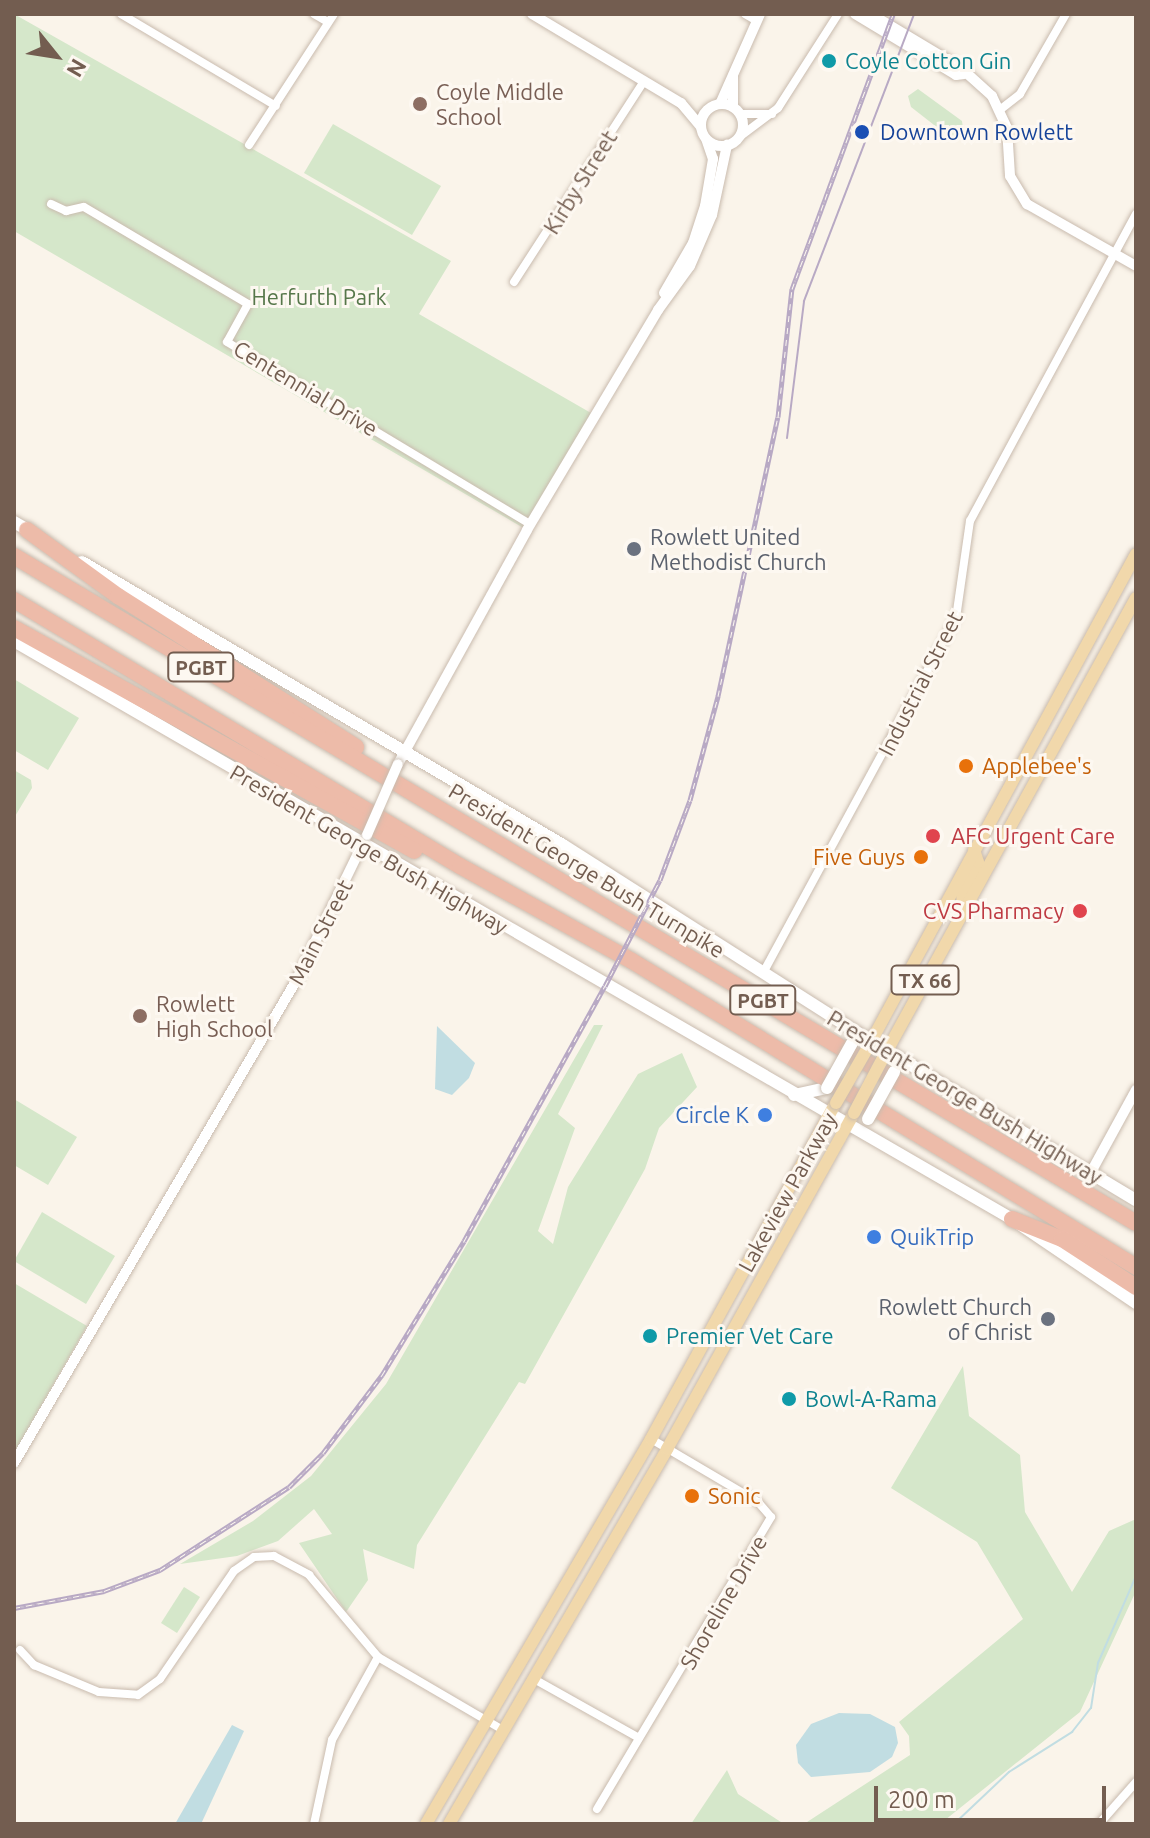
<!DOCTYPE html>
<style>
body{margin:0}
#map{position:relative;width:1150px;height:1838px;overflow:hidden;background:#faf4ea;font-family:Ubuntu,sans-serif}
div>[style]{position:absolute}
[style*='--x']{left:calc(var(--x)*1px);top:calc(var(--y)*1px);width:calc(var(--w)*1px);rotate:calc(var(--a)*1deg)}
.green>*{inset:0;background:#d5e7ca}
.water>*{inset:0;background:#c1dde2}
.stream>*{height:2px;margin:-1px;padding:0 1px;transform-origin:1px;border-radius:1px;background:#c1dde2}
.roads{filter:drop-shadow(0 0 2px #c9bbae) drop-shadow(0 0 2px #c9bbae)}
.minor>*{height:8px;margin:-4px;padding:0 4px;transform-origin:4px;border-radius:4px;background:#fff}
.tertiary>*{height:10px;margin:-5px;padding:0 5px;transform-origin:5px;border-radius:5px;background:#fff}
.tertiary>.ring{margin:-5px;padding:0;box-sizing:content-box;background:none;border:10px solid #fff;border-radius:50%}
.secondary>*{height:12px;margin:-6px;padding:0 6px;transform-origin:6px;border-radius:6px;background:#fff}
.primary>*{height:12px;margin:-6px;padding:0 6px;transform-origin:6px;border-radius:6px;background:#f1d8ab}
.motorway>*{height:16px;margin:-8px;padding:0 8px;transform-origin:8px;border-radius:8px;background:#edbba9}
.tram>*{height:2px;margin:-1px;padding:0 1px;transform-origin:1px;border-radius:1px;background:#b8a9c4}
.rail>*{height:5px;margin-top:-2.5px;transform-origin:0;background:repeating-linear-gradient(90deg,#fdf8f1 0 6px,#b8a9c4 0 12px);box-sizing:border-box;border-block:2px solid #b8a9c4}
.bridges{filter:drop-shadow(0 0 2px #c9bbae) drop-shadow(0 0 2px #c9bbae)}
.tertiary-bridge>*{height:10px;margin:-5px;padding:0 5px;transform-origin:5px;border-radius:5px;background:#fff}
.secondary-bridge>*{height:12px;margin:-6px;padding:0 6px;transform-origin:6px;border-radius:6px;background:#fff}
.primary-bridge>*{height:12px;margin:-6px;padding:0 6px;transform-origin:6px;border-radius:6px;background:#f1d8ab}
.dots>*{width:22px;height:22px;translate:-50% -50%;box-sizing:border-box;border:4px solid #fdf8f1;border-radius:50%}
span{translate:-50% -50%;white-space:nowrap;text-align:center;line-height:1.15;-webkit-text-stroke:6px #fdf8f1;paint-order:stroke}
.shield-label span{padding:2px 6px;background:#fdf8f1;border:2px solid;border-radius:6px;-webkit-text-stroke-width:0}
.shield-label{font-size:20px;color:#735d50;font-weight:700}
.culture-label{font-size:22px;color:#0d838f}
.left{translate:0 -50%;text-align:left}
.education-label{font-size:22px;color:#785e54}
.transit-label{font-size:22px;color:#164399}
.street-label{font-size:22px;color:#735d50}
.park-label{font-size:22px;color:#56774a}
.worship-label{font-size:22px;color:#5b616d}
.right{translate:-100% -50%;text-align:right}
.food-label{font-size:22px;color:#c56008}
.health-label{font-size:22px;color:#be3a42}
.shop-label{font-size:22px;color:#366cbe}
.frame{position:absolute;inset:0;border:16px solid #735d50;pointer-events:none}
.north{position:absolute;left:16px;top:16px;width:80px;height:80px;-webkit-text-stroke:6px #fdf8f1;paint-order:stroke;rotate:120deg;font-size:22px;font-weight:700;line-height:32px;text-align:center;color:#735d50}
.north::after{content:'';display:block;margin:auto;width:28px;height:36px;background:#735d50;clip-path:polygon(50% 0,100% 100%,50% 72%,0 100%)}
.scale{position:absolute;left:874px;top:1786px;width:232px;height:36px;box-sizing:border-box;border:4px solid #735d50;border-top:0;padding-left:10px;font-size:24px;line-height:28px;white-space:nowrap;color:#735d50;-webkit-text-stroke:6px #fdf8f1;paint-order:stroke}
</style>
<div id="map">
<div class="green">
<div style="clip-path:polygon(14px 14px,451px 261px,419px 314px,591px 413px,527px 530px,14px 231px)"></div>
<div style="clip-path:polygon(918px 89px,962px 121px,964px 136px,952px 139px,911px 107px,908px 96px)"></div>
<div style="clip-path:polygon(333px 124px,441px 186px,412px 235px,304px 173px)"></div>
<div style="clip-path:polygon(14px 679px,79px 718px,48px 770px,14px 750px)"></div>
<div style="clip-path:polygon(14px 770px,31px 780px,32px 788px,14px 818px)"></div>
<div style="clip-path:polygon(594px 1025px,603px 1025px,558px 1114px,575px 1128px,538px 1231px,553px 1244px,568px 1187px,638px 1074px,682px 1053px,697px 1087px,659px 1128px,645px 1169px,525px 1384px,519px 1382px,417px 1545px,414px 1569px,363px 1549px,368px 1580px,346px 1612px,299px 1543px,332px 1534px,314px 1509px,278px 1541px,237px 1556px,180px 1564px,253px 1521px,311px 1476px,386px 1384px)"></div>
<div style="clip-path:polygon(14px 1099px,77px 1137px,48px 1185px,14px 1165px)"></div>
<div style="clip-path:polygon(42px 1212px,115px 1256px,86px 1304px,14px 1261px)"></div>
<div style="clip-path:polygon(14px 1283px,87px 1326px,14px 1453px)"></div>
<div style="clip-path:polygon(963px 1366px,969px 1416px,1020px 1455px,1025px 1512px,1072px 1592px,1109px 1531px,1136px 1519px,1136px 1591px,1080px 1712px,940px 1824px,804px 1824px,910px 1755px,909px 1736px,899px 1722px,1023px 1619px,977px 1542px,891px 1488px)"></div>
<div style="clip-path:polygon(184px 1587px,200px 1597px,177px 1633px,161px 1623px)"></div>
<div style="clip-path:polygon(727px 1770px,738px 1794px,784px 1824px,691px 1824px)"></div>
</div>
<div class="water">
<div style="clip-path:polygon(437px 1026px,475px 1063px,469px 1078px,452px 1095px,435px 1089px)"></div>
<div style="clip-path:polygon(839px 1713px,870px 1714px,895px 1727px,898px 1743px,892px 1757px,870px 1772px,811px 1777px,798px 1763px,796px 1745px,811px 1724px)"></div>
<div style="clip-path:polygon(232px 1725px,244px 1731px,201px 1824px,175px 1824px)"></div>
</div>
<div class="stream">
<div style="--x:954;--y:1824;--w:76;--a:-43.4"></div>
<div style="--x:1009;--y:1772;--w:75;--a:-32.4"></div>
<div style="--x:1072;--y:1732;--w:31;--a:-52"></div>
<div style="--x:1091;--y:1708;--w:46;--a:-81.2"></div>
<div style="--x:1098;--y:1663;--w:95;--a:-66.4"></div>
</div>
<div class="roads">
<div class="minor">
<div style="--x:121;--y:14;--w:180;--a:30.7"></div>
<div style="--x:314;--y:14;--w:16;--a:30"></div>
<div style="--x:745;--y:14;--w:14;--a:30"></div>
<div style="--x:1001;--y:109;--w:24;--a:-38"></div>
<div style="--x:1020;--y:94;--w:92;--a:-60.1"></div>
<div style="--x:740;--y:114;--w:32;--a:0"></div>
<div style="--x:738;--y:138;--w:50;--a:-36.9"></div>
<div style="--x:778;--y:108;--w:112;--a:-57.4"></div>
<div style="--x:249;--y:145;--w:156;--a:-57"></div>
<div style="--x:51;--y:204;--w:17;--a:25"></div>
<div style="--x:66;--y:211;--w:18;--a:-13"></div>
<div style="--x:84;--y:207;--w:191;--a:30.6"></div>
<div style="--x:248;--y:304;--w:43;--a:118.9"></div>
<div style="--x:227;--y:342;--w:353;--a:31"></div>
<div style="--x:514;--y:282;--w:239;--a:-57.1"></div>
<div style="--x:763;--y:973;--w:404;--a:-61.5"></div>
<div style="--x:956;--y:618;--w:98;--a:-81.8"></div>
<div style="--x:970;--y:521;--w:349;--a:-61.6"></div>
<div style="--x:20;--y:1650;--w:21;--a:47"></div>
<div style="--x:34;--y:1665;--w:70;--a:22.6"></div>
<div style="--x:99;--y:1692;--w:39;--a:4"></div>
<div style="--x:138;--y:1695;--w:27;--a:-36"></div>
<div style="--x:160;--y:1679;--w:131;--a:-55.6"></div>
<div style="--x:234;--y:1571;--w:24;--a:-35"></div>
<div style="--x:254;--y:1557;--w:20;--a:-3"></div>
<div style="--x:274;--y:1556;--w:40;--a:28"></div>
<div style="--x:309;--y:1575;--w:107;--a:49.9"></div>
<div style="--x:378;--y:1657;--w:145;--a:30.3"></div>
<div style="--x:534;--y:1679;--w:120;--a:29.3"></div>
<div style="--x:597;--y:1809;--w:340;--a:-59.2"></div>
<div style="--x:771;--y:1517;--w:20;--a:-131"></div>
<div style="--x:758;--y:1502;--w:124;--a:-149.5"></div>
<div style="--x:314;--y:1824;--w:86;--a:-77.9"></div>
<div style="--x:332;--y:1740;--w:95;--a:-61"></div>
<div style="--x:1099;--y:1824;--w:56;--a:-48.6"></div>
</div>
<div class="tertiary">
<div style="--x:532;--y:14;--w:174;--a:30.9"></div>
<div style="--x:681;--y:103;--w:31;--a:50"></div>
<div style="--x:855;--y:14;--w:118;--a:31.1"></div>
<div style="--x:956;--y:75;--w:8;--a:-7"></div>
<div style="--x:871;--y:14;--w:105;--a:31"></div>
<div style="--x:961;--y:68;--w:42;--a:42.1"></div>
<div style="--x:992;--y:96;--w:35;--a:65"></div>
<div style="--x:1007;--y:128;--w:48;--a:86.4"></div>
<div style="--x:1010;--y:176;--w:33;--a:59"></div>
<div style="--x:1027;--y:204;--w:125;--a:29.6"></div>
<div style="--x:720;--y:104;--w:98;--a:-66"></div>
<div class="ring" style="left:701px;top:104px;width:32px;height:32px"></div>
<div style="--x:733;--y:107;--w:31;--a:-90"></div>
<div style="--x:664;--y:293;--w:58;--a:-59.9"></div>
<div style="--x:693;--y:243;--w:39;--a:-72"></div>
<div style="--x:705;--y:206;--w:48;--a:-80.3"></div>
<div style="--x:713;--y:159;--w:21;--a:-109"></div>
<div style="--x:398;--y:764;--w:267;--a:-61.1"></div>
<div style="--x:527;--y:530;--w:256;--a:-59.2"></div>
<div style="--x:658;--y:310;--w:54;--a:-54"></div>
<div style="--x:690;--y:266;--w:56;--a:-66.7"></div>
<div style="--x:712;--y:215;--w:72;--a:-77.9"></div>
<div style="--x:1090;--y:1174;--w:96;--a:-61.3"></div>
<div style="--x:14;--y:1463;--w:561;--a:-59.68"></div>
<div style="--x:297;--y:979;--w:158;--a:-64.1"></div>
</div>
<div class="secondary">
<div style="--x:14;--y:522;--w:24;--a:30"></div>
<div style="--x:82;--y:562;--w:558;--a:30.47"></div>
<div style="--x:563;--y:845;--w:365;--a:32.5"></div>
<div style="--x:871;--y:1041;--w:309;--a:31"></div>
<div style="--x:14;--y:641;--w:1153;--a:30.08"></div>
<div style="--x:1012;--y:1219;--w:150;--a:34.1"></div>
<div style="--x:794;--y:1095;--w:34;--a:-12"></div>
</div>
<div class="primary">
<div style="--x:963;--y:910;--w:19;--a:-93"></div>
<div style="--x:962;--y:891;--w:33;--a:-61"></div>
<div style="--x:978;--y:862;--w:13;--a:-108"></div>
<div style="--x:867;--y:1049;--w:563;--a:-61.48"></div>
<div style="--x:883;--y:1058;--w:525;--a:-61.19"></div>
<div style="--x:426;--y:1824;--w:446;--a:-59.7"></div>
<div style="--x:651;--y:1439;--w:384;--a:-61.2"></div>
<div style="--x:449;--y:1824;--w:434;--a:-59.8"></div>
<div style="--x:667;--y:1449;--w:385;--a:-60.9"></div>
</div>
<div class="motorway">
<div style="--x:27;--y:530;--w:112;--a:36"></div>
<div style="--x:118;--y:596;--w:282;--a:32.4"></div>
<div style="--x:14;--y:556;--w:1305;--a:30.73"></div>
<div style="--x:14;--y:600;--w:519;--a:30.81"></div>
<div style="--x:460;--y:866;--w:196;--a:28.9"></div>
<div style="--x:632;--y:961;--w:590;--a:31.26"></div>
<div style="--x:14;--y:628;--w:458;--a:29.1"></div>
<div style="--x:1012;--y:1219;--w:54;--a:21.8"></div>
<div style="--x:1062;--y:1239;--w:88;--a:33"></div>
</div>
</div>
<div class="tram">
<div style="--x:787;--y:438;--w:138;--a:-82.9"></div>
<div style="--x:804;--y:301;--w:307;--a:-69"></div>
</div>
<div class="rail">
<div style="--x:14;--y:1608;--w:92;--a:-10.7"></div>
<div style="--x:104;--y:1591;--w:60;--a:-20.6"></div>
<div style="--x:160;--y:1570;--w:153;--a:-32.8"></div>
<div style="--x:289;--y:1487;--w:48;--a:-45"></div>
<div style="--x:323;--y:1453;--w:98;--a:-52.9"></div>
<div style="--x:382;--y:1375;--w:157;--a:-58.5"></div>
<div style="--x:464;--y:1241;--w:291;--a:-61.1"></div>
<div style="--x:605;--y:986;--w:119;--a:-62.6"></div>
<div style="--x:660;--y:880;--w:85;--a:-69.4"></div>
<div style="--x:690;--y:800;--w:108;--a:-74.9"></div>
<div style="--x:718;--y:696;--w:285;--a:-77.9"></div>
<div style="--x:778;--y:417;--w:129;--a:-83.8"></div>
<div style="--x:792;--y:289;--w:293;--a:-69.8"></div>
</div>
<div class="bridges">
<div class="tertiary-bridge">
<div style="--x:367;--y:835;--w:77;--a:-66.4"></div>
</div>
<div class="secondary-bridge">
<div style="--x:827;--y:1088;--w:51;--a:-60.9"></div>
<div style="--x:868;--y:1119;--w:54;--a:-61"></div>
</div>
<div class="primary-bridge">
<div style="--x:836;--y:1103;--w:62;--a:-60.1"></div>
<div style="--x:854;--y:1113;--w:62;--a:-62.2"></div>
</div>
</div>
<div class="dots">
<div style="left:829px;top:61px;background:#0f9aa8"></div>
<div style="left:420px;top:104px;background:#8d6e63"></div>
<div style="left:862px;top:132px;background:#1a4fb4"></div>
<div style="left:634px;top:549px;background:#6b7280"></div>
<div style="left:966px;top:766px;background:#e8710a"></div>
<div style="left:933px;top:836px;background:#e0444e"></div>
<div style="left:921px;top:857px;background:#e8710a"></div>
<div style="left:1080px;top:911px;background:#e0444e"></div>
<div style="left:140px;top:1016px;background:#8d6e63"></div>
<div style="left:765px;top:1115px;background:#3f7fe0"></div>
<div style="left:874px;top:1237px;background:#3f7fe0"></div>
<div style="left:1048px;top:1319px;background:#6b7280"></div>
<div style="left:650px;top:1336px;background:#0f9aa8"></div>
<div style="left:789px;top:1399px;background:#0f9aa8"></div>
<div style="left:692px;top:1496px;background:#e8710a"></div>
</div>
<div class="shield-label">
<span style="left:201px;top:667px">PGBT</span>
<span style="left:925px;top:980px">TX 66</span>
<span style="left:763px;top:1000px">PGBT</span>
</div>
<div class="culture-label">
<span class="left" style="left:845px;top:61px">Coyle Cotton Gin</span>
<span class="left" style="left:666px;top:1336px">Premier Vet Care</span>
<span class="left" style="left:805px;top:1399px">Bowl-A-Rama</span>
</div>
<div class="education-label">
<span class="left" style="left:436px;top:104px">Coyle Middle<br>School</span>
<span class="left" style="left:156px;top:1016px">Rowlett<br>High School</span>
</div>
<div class="transit-label">
<span class="left" style="left:880px;top:132px">Downtown Rowlett</span>
</div>
<div class="street-label">
<span style="left:580px;top:182px;rotate:-58deg">Kirby Street</span>
<span style="left:306px;top:388px;rotate:31deg">Centennial Drive</span>
<span style="left:920px;top:683px;rotate:-63deg">Industrial Street</span>
<span style="left:369px;top:849px;rotate:30deg">President George Bush Highway</span>
<span style="left:587px;top:870px;rotate:31deg">President George Bush Turnpike</span>
<span style="left:320px;top:932px;rotate:-63deg">Main Street</span>
<span style="left:965px;top:1097px;rotate:31deg">President George Bush Highway</span>
<span style="left:787px;top:1192px;rotate:-61deg">Lakeview Parkway</span>
<span style="left:723px;top:1602px;rotate:-60deg">Shoreline Drive</span>
</div>
<div class="park-label">
<span style="left:319px;top:297px">Herfurth Park</span>
</div>
<div class="worship-label">
<span class="left" style="left:650px;top:549px">Rowlett United<br>Methodist Church</span>
<span class="right" style="left:1032px;top:1319px">Rowlett Church<br>of Christ</span>
</div>
<div class="food-label">
<span class="left" style="left:982px;top:766px">Applebee's</span>
<span class="right" style="left:905px;top:857px">Five Guys</span>
<span class="left" style="left:708px;top:1496px">Sonic</span>
</div>
<div class="health-label">
<span class="left" style="left:951px;top:836px">AFC Urgent Care</span>
<span class="right" style="left:1064px;top:911px">CVS Pharmacy</span>
</div>
<div class="shop-label">
<span class="right" style="left:749px;top:1115px">Circle K</span>
<span class="left" style="left:890px;top:1237px">QuikTrip</span>
</div>
<div class="frame"></div>
<div class="north">N</div>
<div class="scale">200 m</div>
</div>
